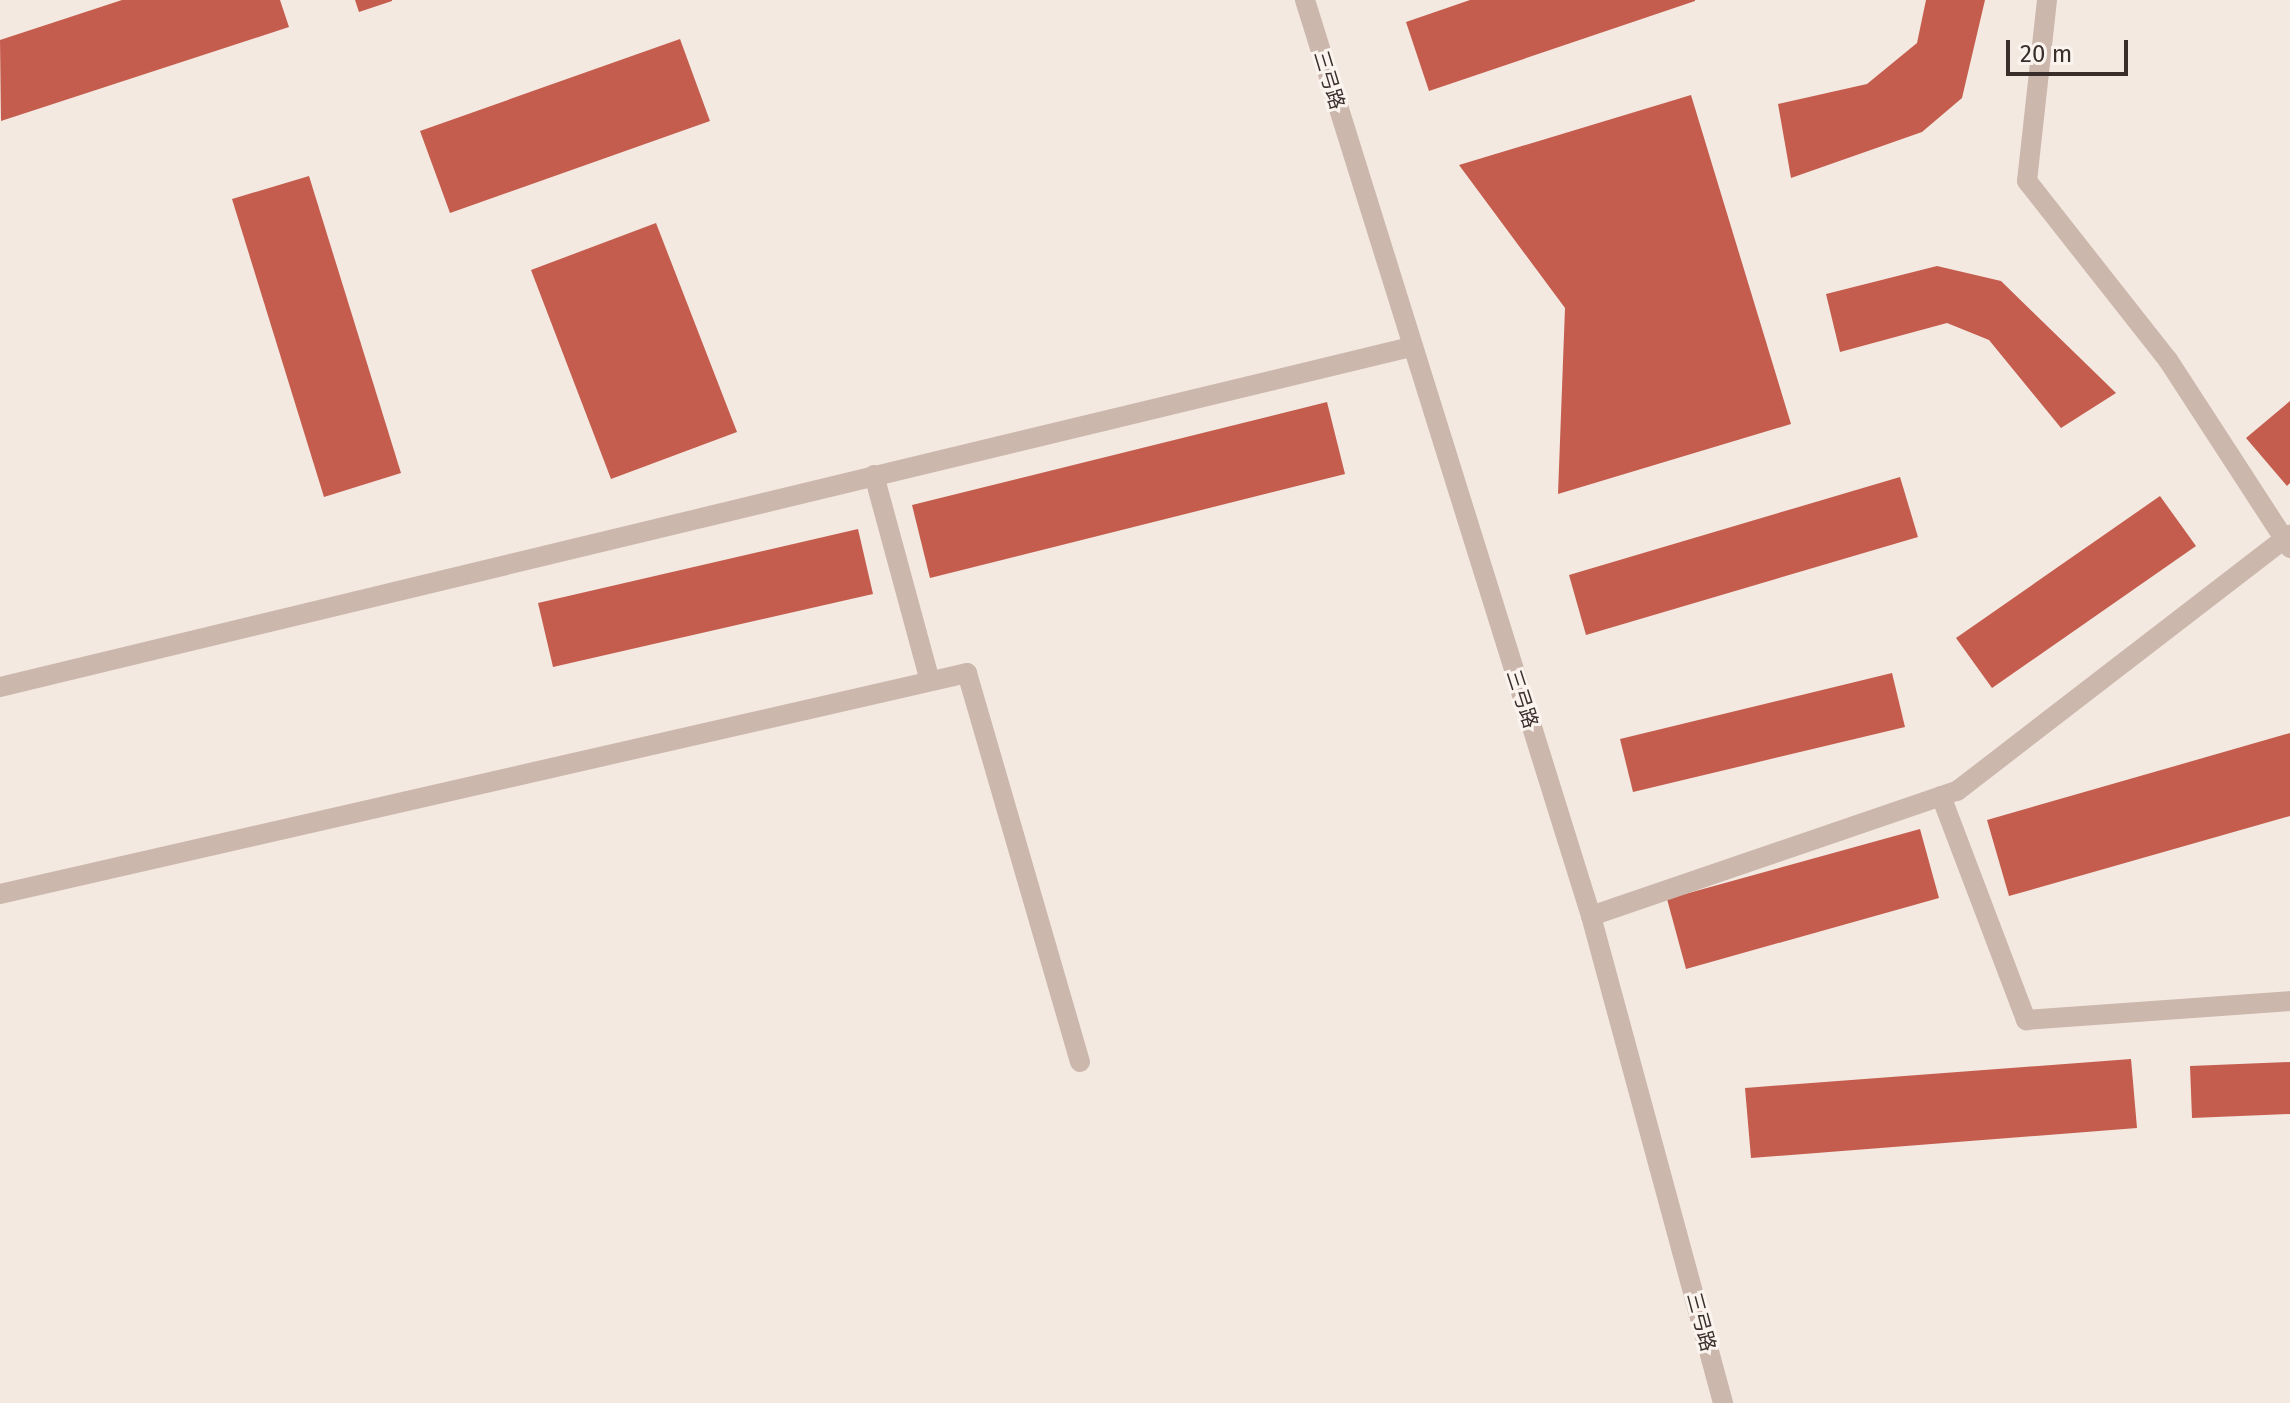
<!DOCTYPE html>
<meta charset="utf-8">
<style>
body{margin:0}
#map{position:relative;width:2290px;height:1403px;overflow:hidden;background:#f3e9e1;font-family:"Fira Sans","Noto Sans SC",sans-serif}
div>[style]{position:absolute}
[style*='--x']{left:calc(var(--x)*1px);top:calc(var(--y)*1px);width:calc(var(--w)*1px);rotate:calc(var(--a)*1deg)}
.building>*{inset:0;background:#c55d4e}
.lane>*{height:20px;margin:-10px;padding:0 10px;transform-origin:10px;border-radius:10px;background:#ccb7ad}
.street>*{height:20px;margin:-10px;padding:0 10px;transform-origin:10px;border-radius:10px;background:#ccb7ad}
span{translate:-50% -50%;white-space:nowrap;text-align:center;line-height:1.15;-webkit-text-stroke:6px #fbf3ee;paint-order:stroke}
.street-label{font-size:20px;color:#3a2e2b}
.scale{position:absolute;left:2006px;top:40px;width:122px;height:36px;box-sizing:border-box;border:4px solid #3a2e2b;border-top:0;padding-left:10px;font-size:24px;line-height:28px;white-space:nowrap;color:#3a2e2b;-webkit-text-stroke:6px #fbf3ee;paint-order:stroke}
</style>
<div id="map">
<div class="building">
<div style="clip-path:polygon(122px 0,280px 0,289px 27px,1px 121px,0 40px)"></div>
<div style="clip-path:polygon(355px 0,392px 0,392px 1px,359px 12px)"></div>
<div style="clip-path:polygon(1470px 0,1695px 0,1695px 1px,1429px 91px,1406px 22px)"></div>
<div style="clip-path:polygon(1926px 0,1985px 0,1962px 98px,1922px 132px,1791px 178px,1778px 104px,1867px 84px,1917px 43px)"></div>
<div style="clip-path:polygon(680px 39px,710px 121px,450px 213px,420px 131px)"></div>
<div style="clip-path:polygon(1691px 95px,1791px 424px,1558px 494px,1565px 308px,1459px 165px)"></div>
<div style="clip-path:polygon(309px 176px,401px 473px,324px 497px,232px 199px)"></div>
<div style="clip-path:polygon(656px 223px,737px 432px,611px 479px,531px 270px)"></div>
<div style="clip-path:polygon(1937px 266px,2001px 281px,2116px 393px,2061px 428px,1989px 340px,1947px 323px,1840px 352px,1826px 294px)"></div>
<div style="clip-path:polygon(2290px 401px,2290px 483px,2287px 486px,2246px 438px)"></div>
<div style="clip-path:polygon(1327px 402px,1345px 474px,930px 578px,912px 505px)"></div>
<div style="clip-path:polygon(1900px 477px,1918px 537px,1586px 635px,1569px 575px)"></div>
<div style="clip-path:polygon(2160px 496px,2196px 546px,1992px 688px,1956px 638px)"></div>
<div style="clip-path:polygon(858px 529px,873px 594px,553px 667px,538px 603px)"></div>
<div style="clip-path:polygon(1892px 673px,1905px 727px,1633px 792px,1620px 739px)"></div>
<div style="clip-path:polygon(2290px 733px,2290px 816px,2009px 896px,1987px 820px)"></div>
<div style="clip-path:polygon(1920px 829px,1939px 898px,1686px 969px,1667px 899px)"></div>
<div style="clip-path:polygon(2131px 1059px,2137px 1128px,1751px 1158px,1745px 1088px)"></div>
<div style="clip-path:polygon(2290px 1062px,2290px 1114px,2192px 1118px,2190px 1066px)"></div>
</div>
<div class="lane">
<div style="--x:2047;--y:0;--w:182;--a:96.3"></div>
<div style="--x:2027;--y:181;--w:228;--a:51.8"></div>
<div style="--x:2168;--y:360;--w:224;--a:57"></div>
<div style="--x:874;--y:475;--w:213;--a:74.8"></div>
<div style="--x:0;--y:687;--w:1451;--a:-13.55"></div>
<div style="--x:1941;--y:796;--w:240;--a:69.2"></div>
<div style="--x:2026;--y:1020;--w:265;--a:-4.1"></div>
<div style="--x:0;--y:894;--w:992;--a:-12.87"></div>
<div style="--x:967;--y:673;--w:405;--a:73.8"></div>
</div>
<div class="street">
<div style="--x:1305;--y:0;--w:960;--a:72.66"></div>
<div style="--x:1591;--y:916;--w:505;--a:74.83"></div>
<div style="--x:1591;--y:916;--w:387;--a:-18.9"></div>
<div style="--x:1957;--y:791;--w:420;--a:-37.6"></div>
</div>
<div class="street-label">
<span style="left:1329px;top:80px;rotate:73deg">三弓路</span>
<span style="left:1522px;top:699px;rotate:72deg">三弓路</span>
<span style="left:1701px;top:1322px;rotate:75deg">三弓路</span>
</div>
<div class="scale">20 m</div>
</div>
